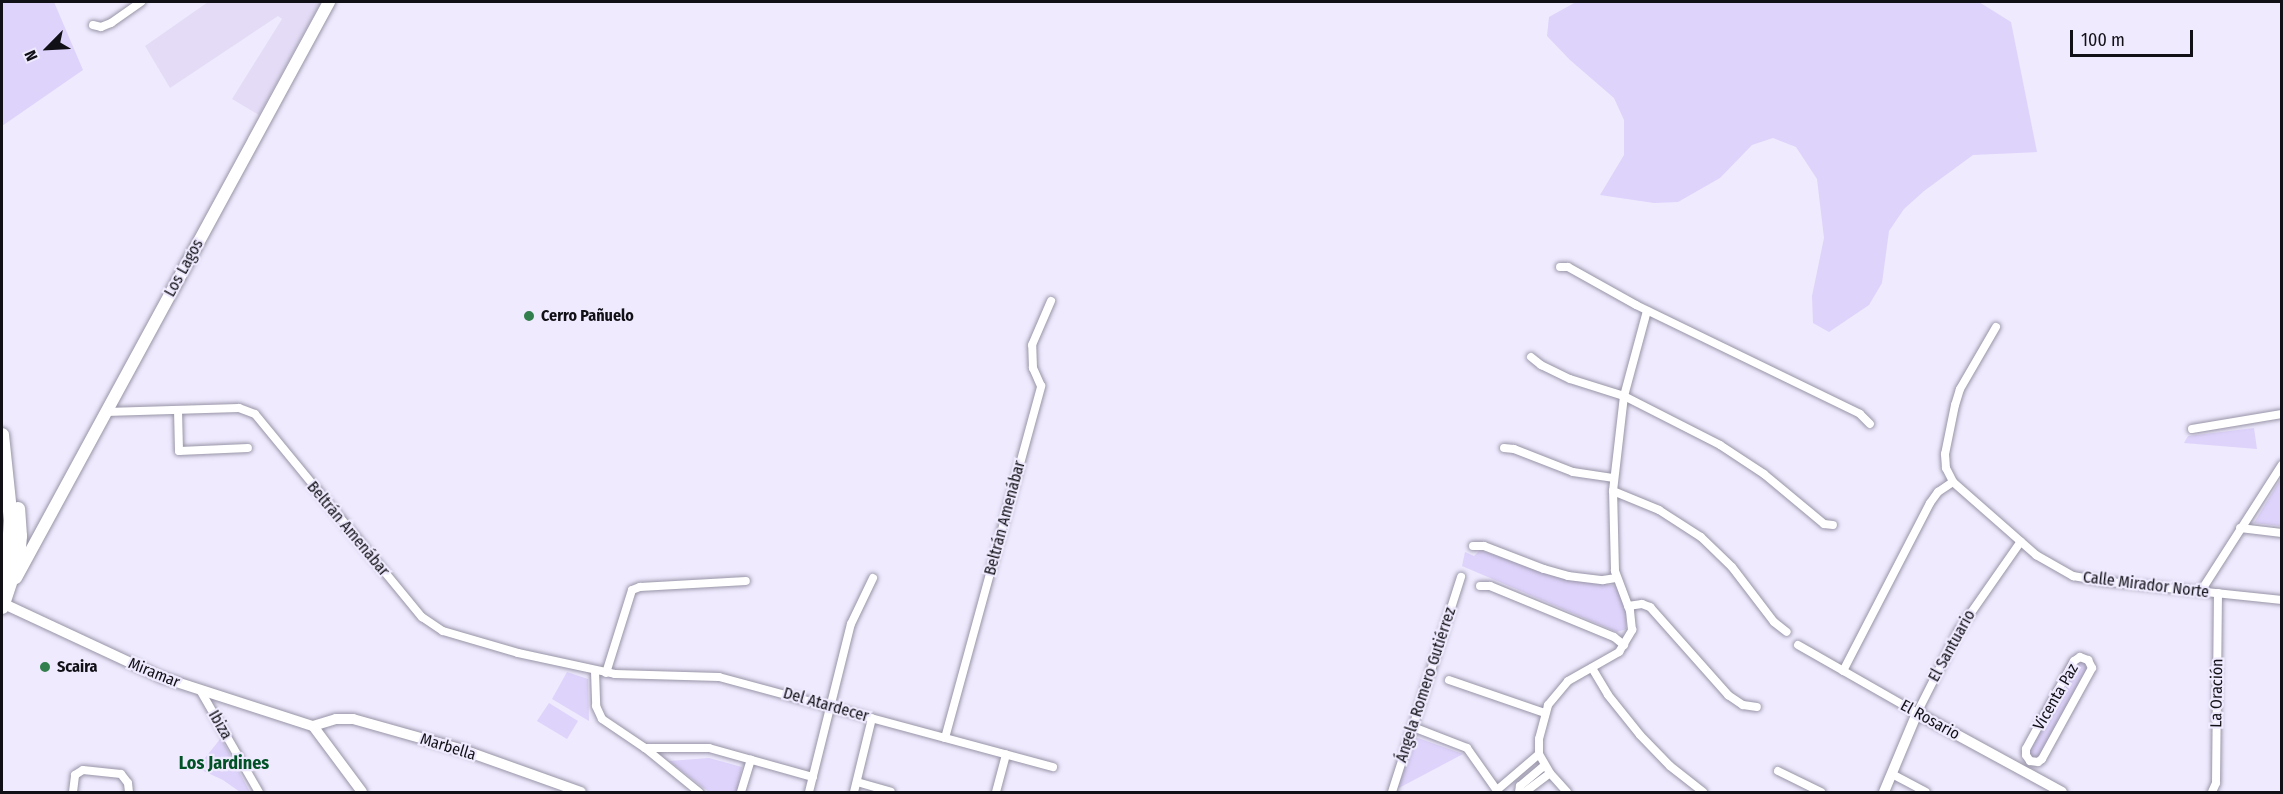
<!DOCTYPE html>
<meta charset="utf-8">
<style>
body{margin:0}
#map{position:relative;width:2283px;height:794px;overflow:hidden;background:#efeafe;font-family:"Fira Sans Condensed",sans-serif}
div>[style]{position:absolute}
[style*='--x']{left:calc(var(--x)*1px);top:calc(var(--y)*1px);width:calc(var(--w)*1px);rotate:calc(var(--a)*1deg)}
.built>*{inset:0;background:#e4dcf7}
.green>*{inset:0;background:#ded3fb}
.roads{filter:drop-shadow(0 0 2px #9894a6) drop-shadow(0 0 2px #9894a6)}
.minor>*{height:8px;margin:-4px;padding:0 4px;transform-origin:4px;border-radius:4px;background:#fff}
.tertiary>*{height:10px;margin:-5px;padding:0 5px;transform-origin:5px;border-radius:5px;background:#fff}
.secondary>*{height:12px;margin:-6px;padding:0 6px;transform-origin:6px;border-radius:6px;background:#fff}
.primary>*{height:14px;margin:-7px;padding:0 7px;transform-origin:7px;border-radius:7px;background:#fff}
.dots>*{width:16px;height:16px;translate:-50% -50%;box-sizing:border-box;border:3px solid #efeafe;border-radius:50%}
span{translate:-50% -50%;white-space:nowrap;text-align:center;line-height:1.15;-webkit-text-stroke:4.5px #efeafe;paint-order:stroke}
.street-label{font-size:16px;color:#111016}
.poi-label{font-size:16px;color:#111016;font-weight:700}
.left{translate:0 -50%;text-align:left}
.neighbourhood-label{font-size:18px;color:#015227;font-weight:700}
.frame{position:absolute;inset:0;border:3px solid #111016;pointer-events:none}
.north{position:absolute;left:18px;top:18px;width:60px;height:60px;-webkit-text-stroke:4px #efeafe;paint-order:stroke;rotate:246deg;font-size:16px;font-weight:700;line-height:24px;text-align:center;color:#111016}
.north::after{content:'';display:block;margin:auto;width:21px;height:27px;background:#111016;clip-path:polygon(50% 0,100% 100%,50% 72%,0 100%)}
.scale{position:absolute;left:2070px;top:30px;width:123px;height:27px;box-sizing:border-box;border:3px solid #111016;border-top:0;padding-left:8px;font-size:18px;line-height:21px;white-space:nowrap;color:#111016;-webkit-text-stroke:4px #efeafe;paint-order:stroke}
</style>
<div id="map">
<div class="built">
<div style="clip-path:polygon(208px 2px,321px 2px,259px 115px,232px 99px,282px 19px,278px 16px,170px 88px,145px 46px)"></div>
</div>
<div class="green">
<div style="clip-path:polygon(2px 2px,54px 2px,83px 70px,2px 126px)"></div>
<div style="clip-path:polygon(1576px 2px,1979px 2px,2011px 22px,2037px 152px,1973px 155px,1924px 191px,1904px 209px,1889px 231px,1882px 283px,1869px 305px,1829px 332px,1813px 323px,1812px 296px,1824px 238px,1817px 179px,1796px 147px,1773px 138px,1752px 145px,1720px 178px,1678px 202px,1654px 203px,1600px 195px,1624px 155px,1624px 120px,1614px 98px,1570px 60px,1547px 36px,1549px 17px)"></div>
<div style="clip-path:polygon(2254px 428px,2257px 449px,2184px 443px,2188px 436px)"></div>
<div style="clip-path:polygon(2281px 478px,2281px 526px,2254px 523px)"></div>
<div style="clip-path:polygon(1480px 550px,1554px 576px,1616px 586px,1626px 608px,1626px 629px,1617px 632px,1462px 566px,1465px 552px,1474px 556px)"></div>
<div style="clip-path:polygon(2078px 661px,2084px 661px,2087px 670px,2042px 755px,2036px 759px,2030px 757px,2029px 750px)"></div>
<div style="clip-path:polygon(567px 672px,588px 679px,589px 721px,552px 699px)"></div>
<div style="clip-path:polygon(549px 703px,578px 721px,567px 739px,537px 721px)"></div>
<div style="clip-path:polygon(221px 738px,250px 792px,240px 792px,223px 780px,197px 768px)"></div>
<div style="clip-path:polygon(1418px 738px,1463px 754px,1397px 789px,1415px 739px)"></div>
<div style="clip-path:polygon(709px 758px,742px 767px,737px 792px,709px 792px,669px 761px)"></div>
</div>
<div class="roads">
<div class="minor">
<div style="--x:93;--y:25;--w:8;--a:14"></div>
<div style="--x:101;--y:27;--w:11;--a:-22"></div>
<div style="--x:111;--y:23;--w:37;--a:-35"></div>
<div style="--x:1560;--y:267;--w:8;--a:0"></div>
<div style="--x:1568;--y:267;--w:78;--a:29.2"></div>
<div style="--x:1636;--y:305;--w:249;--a:25.9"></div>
<div style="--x:1860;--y:414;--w:14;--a:45"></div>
<div style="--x:1996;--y:327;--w:72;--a:120.1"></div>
<div style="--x:1960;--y:389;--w:17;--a:107"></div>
<div style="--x:1955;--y:405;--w:50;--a:101.5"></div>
<div style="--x:1945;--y:454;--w:14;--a:86"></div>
<div style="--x:1946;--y:468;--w:16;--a:63"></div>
<div style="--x:1953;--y:482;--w:111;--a:41.3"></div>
<div style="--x:2036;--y:555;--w:43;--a:29.6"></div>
<div style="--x:2073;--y:576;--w:28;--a:10"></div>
<div style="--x:2101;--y:581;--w:182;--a:6"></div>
<div style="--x:1531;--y:357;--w:13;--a:39"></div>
<div style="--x:1541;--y:365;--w:32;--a:26"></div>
<div style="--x:1570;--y:379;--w:57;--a:17.5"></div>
<div style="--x:1624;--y:396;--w:108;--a:27"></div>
<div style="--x:1720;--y:445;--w:53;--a:33.4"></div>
<div style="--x:1764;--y:474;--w:78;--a:39.8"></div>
<div style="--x:1824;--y:524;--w:9;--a:6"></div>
<div style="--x:178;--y:410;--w:41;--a:88.6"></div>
<div style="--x:179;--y:451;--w:69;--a:-2.5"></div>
<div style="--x:106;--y:412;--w:133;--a:-1.7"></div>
<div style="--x:239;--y:408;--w:17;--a:21"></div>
<div style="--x:255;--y:414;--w:263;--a:50.6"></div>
<div style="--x:422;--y:617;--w:25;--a:34"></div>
<div style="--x:443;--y:631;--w:78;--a:16.3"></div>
<div style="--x:518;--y:653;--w:99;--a:12.2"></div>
<div style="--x:615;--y:674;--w:104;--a:1.7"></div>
<div style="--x:719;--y:677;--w:346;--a:15.1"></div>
<div style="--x:2192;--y:429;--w:91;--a:-9.5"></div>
<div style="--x:1504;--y:448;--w:10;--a:6"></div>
<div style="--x:1514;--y:449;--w:63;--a:21.3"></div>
<div style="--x:1573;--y:472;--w:40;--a:8.5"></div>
<div style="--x:1613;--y:491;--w:50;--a:22.4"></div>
<div style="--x:1659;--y:510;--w:50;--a:32.7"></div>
<div style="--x:1701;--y:537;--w:43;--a:44.1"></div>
<div style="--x:1732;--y:567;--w:69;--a:52.6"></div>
<div style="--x:1774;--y:622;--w:16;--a:38"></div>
<div style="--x:2240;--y:528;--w:42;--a:6.8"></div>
<div style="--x:1473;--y:546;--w:11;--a:0"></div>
<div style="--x:1484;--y:546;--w:64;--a:21"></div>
<div style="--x:1544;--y:569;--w:25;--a:16"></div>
<div style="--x:1568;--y:576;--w:35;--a:7"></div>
<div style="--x:1603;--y:580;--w:13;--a:-9"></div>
<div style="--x:1480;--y:586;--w:10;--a:0"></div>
<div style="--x:1490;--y:586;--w:134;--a:22.4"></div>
<div style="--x:1614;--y:637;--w:13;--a:39"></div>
<div style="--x:2201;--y:591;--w:150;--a:-57.3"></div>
<div style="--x:1628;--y:606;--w:14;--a:-8"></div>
<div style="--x:1642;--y:604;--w:9;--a:21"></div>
<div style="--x:1650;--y:607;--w:118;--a:48.4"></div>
<div style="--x:1728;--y:695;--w:18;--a:34"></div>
<div style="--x:1743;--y:705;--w:14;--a:8"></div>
<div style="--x:1798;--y:645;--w:137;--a:29.7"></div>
<div style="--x:1917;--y:713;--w:93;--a:-63.2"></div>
<div style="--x:1959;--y:630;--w:108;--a:-55.1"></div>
<div style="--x:2080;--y:657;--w:9;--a:21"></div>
<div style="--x:2088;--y:660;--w:9;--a:63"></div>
<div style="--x:2092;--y:668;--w:104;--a:118.8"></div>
<div style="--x:2042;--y:759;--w:5;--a:143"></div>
<div style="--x:2038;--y:762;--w:8;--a:-173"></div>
<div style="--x:2030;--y:761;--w:7;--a:-124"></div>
<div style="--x:2026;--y:755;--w:6;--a:-90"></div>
<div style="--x:2026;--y:749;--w:100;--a:-61.4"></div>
<div style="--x:2074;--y:661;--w:7;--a:-34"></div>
<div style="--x:1592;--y:668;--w:31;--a:59"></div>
<div style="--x:1608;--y:695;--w:51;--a:51.3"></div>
<div style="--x:1640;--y:735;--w:43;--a:45.9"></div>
<div style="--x:1670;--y:766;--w:42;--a:38.2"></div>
<div style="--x:595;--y:671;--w:35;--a:88"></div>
<div style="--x:596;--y:706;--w:14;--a:65"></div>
<div style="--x:602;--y:719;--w:52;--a:34"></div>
<div style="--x:645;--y:748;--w:70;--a:39.2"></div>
<div style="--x:1843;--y:671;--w:189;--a:-62.6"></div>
<div style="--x:1930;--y:503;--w:14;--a:-54"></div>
<div style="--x:1938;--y:492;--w:18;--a:-34"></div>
<div style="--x:606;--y:673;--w:87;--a:-72.6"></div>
<div style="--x:632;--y:590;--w:9;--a:-21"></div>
<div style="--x:640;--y:587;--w:106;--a:-3.2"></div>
<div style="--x:1449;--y:680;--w:102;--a:19"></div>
<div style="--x:200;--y:690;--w:118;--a:60"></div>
<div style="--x:1413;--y:727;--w:58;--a:21.3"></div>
<div style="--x:1467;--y:748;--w:54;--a:54.8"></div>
<div style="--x:945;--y:738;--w:365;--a:-74.7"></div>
<div style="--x:1041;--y:386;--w:20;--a:-114"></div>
<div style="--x:1033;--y:368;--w:23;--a:-92"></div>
<div style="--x:1032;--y:345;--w:48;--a:-66.6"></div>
<div style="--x:645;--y:748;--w:64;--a:0"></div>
<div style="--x:709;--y:748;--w:108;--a:15.6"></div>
<div style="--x:1778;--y:771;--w:48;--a:26"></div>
<div style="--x:1892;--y:774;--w:38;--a:28"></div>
<div style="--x:857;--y:782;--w:35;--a:16"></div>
<div style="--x:1497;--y:790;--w:55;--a:-40.6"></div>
<div style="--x:73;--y:792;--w:17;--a:-83"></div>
<div style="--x:75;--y:775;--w:9;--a:-32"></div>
<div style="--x:83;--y:770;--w:38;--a:6"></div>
<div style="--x:121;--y:774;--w:11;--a:52"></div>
<div style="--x:128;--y:783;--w:9;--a:84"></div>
<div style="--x:741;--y:792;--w:34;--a:-73"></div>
<div style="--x:809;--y:792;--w:173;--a:-76"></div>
<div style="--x:851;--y:624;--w:51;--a:-64.4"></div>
<div style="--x:854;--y:792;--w:76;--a:-76.3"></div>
<div style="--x:996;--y:792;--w:39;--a:-75"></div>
<div style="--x:1392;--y:792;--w:226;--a:-72.2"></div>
<div style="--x:1519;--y:792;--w:6;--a:-81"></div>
<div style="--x:1520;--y:786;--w:31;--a:-40"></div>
<div style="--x:1525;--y:792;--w:31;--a:-37"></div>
<div style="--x:1567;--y:792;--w:25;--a:-132"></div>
<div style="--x:1550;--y:773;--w:22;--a:-120"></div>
<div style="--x:1539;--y:754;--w:15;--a:-90"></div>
<div style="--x:1539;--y:739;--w:35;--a:-75"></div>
<div style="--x:1548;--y:705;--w:31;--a:-50"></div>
<div style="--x:1568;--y:681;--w:59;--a:-29.6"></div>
<div style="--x:1619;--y:652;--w:26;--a:-59"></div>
<div style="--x:1632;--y:630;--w:19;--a:-96"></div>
<div style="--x:1630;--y:611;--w:43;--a:-110.6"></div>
<div style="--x:1615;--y:571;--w:80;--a:-91.4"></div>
<div style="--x:1613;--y:491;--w:96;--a:-83.4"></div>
<div style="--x:1624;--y:396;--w:88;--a:-74.9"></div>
<div style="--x:2212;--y:792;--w:10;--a:-66"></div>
<div style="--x:2216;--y:783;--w:190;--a:-89.4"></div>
</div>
<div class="tertiary">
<div style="--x:2;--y:603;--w:175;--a:25"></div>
<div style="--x:161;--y:677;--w:160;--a:17.9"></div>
<div style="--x:313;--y:726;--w:24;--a:-17"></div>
<div style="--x:336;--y:719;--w:17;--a:0"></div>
<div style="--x:353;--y:719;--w:114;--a:15.7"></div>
<div style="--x:463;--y:750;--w:125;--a:19.6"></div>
<div style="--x:313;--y:726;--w:82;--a:53.4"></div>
<div style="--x:1884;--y:792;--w:86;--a:-67.3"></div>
<div style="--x:1917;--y:713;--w:165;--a:28.6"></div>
</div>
<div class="secondary">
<div style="--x:16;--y:578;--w:656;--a:-61.48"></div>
</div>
<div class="primary">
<div style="--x:2;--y:435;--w:85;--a:84"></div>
<div style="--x:11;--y:520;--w:42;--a:94.1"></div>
<div style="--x:8;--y:562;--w:25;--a:104"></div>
<div style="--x:2;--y:607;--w:51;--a:-71.6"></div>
<div style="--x:18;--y:559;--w:23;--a:-85"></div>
<div style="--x:20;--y:536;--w:27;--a:-94"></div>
</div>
</div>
<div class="dots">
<div style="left:529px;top:316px;background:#327e4c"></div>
<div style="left:45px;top:667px;background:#327e4c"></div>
</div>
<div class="street-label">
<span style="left:184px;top:268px;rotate:-61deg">Los Lagos</span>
<span style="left:1005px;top:518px;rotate:-75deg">Beltrán Amenábar</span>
<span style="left:348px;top:529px;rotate:50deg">Beltrán Amenábar</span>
<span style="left:2146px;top:585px;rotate:7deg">Calle Mirador Norte</span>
<span style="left:1952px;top:646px;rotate:-61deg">El Santuario</span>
<span style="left:154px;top:673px;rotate:22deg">Miramar</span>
<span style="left:1426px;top:685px;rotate:-72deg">Ángela Romero Gutiérrez</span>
<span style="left:2217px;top:693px;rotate:-89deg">La Oración</span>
<span style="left:2056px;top:697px;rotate:-60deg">Vicenta Paz</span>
<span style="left:826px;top:705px;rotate:16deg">Del Atardecer</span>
<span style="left:1930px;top:720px;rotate:29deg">El Rosario</span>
<span style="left:220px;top:725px;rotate:60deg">Ibiza</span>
<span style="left:448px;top:747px;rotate:17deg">Marbella</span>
</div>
<div class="poi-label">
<span class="left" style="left:541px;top:316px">Cerro Pañuelo</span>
<span class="left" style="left:57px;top:667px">Scaira</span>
</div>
<div class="neighbourhood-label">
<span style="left:224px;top:763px">Los Jardines</span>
</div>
<div class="frame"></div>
<div class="north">N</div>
<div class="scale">100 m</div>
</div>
